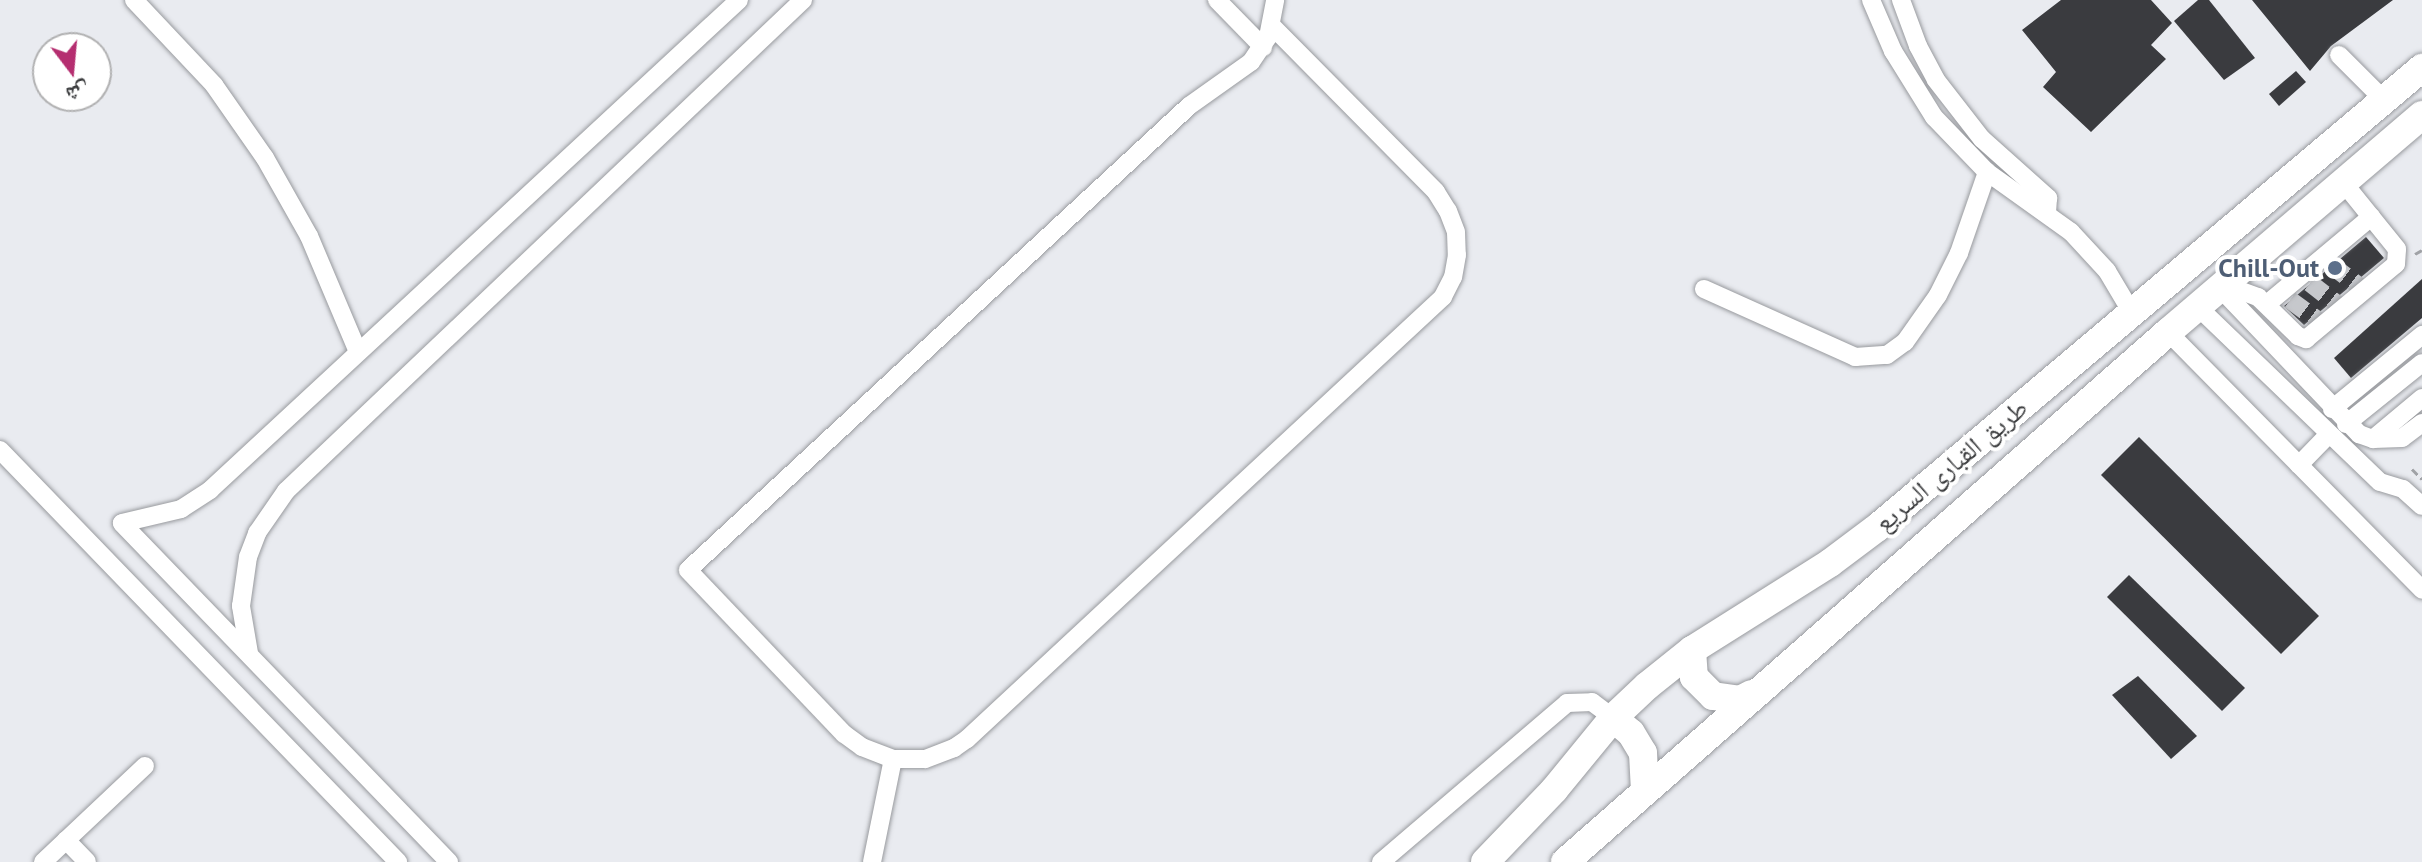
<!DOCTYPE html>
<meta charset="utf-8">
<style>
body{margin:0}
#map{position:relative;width:2422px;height:862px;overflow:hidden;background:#e9ebf0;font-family:"PT Sans","Noto Naskh Arabic",sans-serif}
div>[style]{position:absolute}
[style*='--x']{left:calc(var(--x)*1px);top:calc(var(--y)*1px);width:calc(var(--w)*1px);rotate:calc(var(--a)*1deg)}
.building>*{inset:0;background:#3a3b3f}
.minor-tunnel>*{height:18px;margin-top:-9px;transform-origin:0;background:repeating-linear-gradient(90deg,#c6c8cc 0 18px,transparent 0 27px)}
.path>*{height:3px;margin-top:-1.5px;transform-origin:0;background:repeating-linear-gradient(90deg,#a0a2a6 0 8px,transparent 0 12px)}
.roads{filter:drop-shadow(0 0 2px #989a9e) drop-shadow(0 0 2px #989a9e)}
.minor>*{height:18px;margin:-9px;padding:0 9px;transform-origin:9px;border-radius:9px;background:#fff}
.highway>*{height:28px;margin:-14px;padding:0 14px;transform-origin:14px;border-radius:14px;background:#fff}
.dots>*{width:22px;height:22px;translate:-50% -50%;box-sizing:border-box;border:4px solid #fff;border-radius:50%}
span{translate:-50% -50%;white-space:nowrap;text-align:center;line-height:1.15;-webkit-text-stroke:8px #fff;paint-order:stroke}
.service-label{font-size:26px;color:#4e5e75;font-weight:700}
.right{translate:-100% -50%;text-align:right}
.street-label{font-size:26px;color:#3b3c3e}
.north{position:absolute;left:32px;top:32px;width:80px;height:80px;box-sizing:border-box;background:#fff;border:2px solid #b1b1b2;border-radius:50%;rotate:164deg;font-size:22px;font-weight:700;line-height:32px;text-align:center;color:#3b3c3e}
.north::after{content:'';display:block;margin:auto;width:28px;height:36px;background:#b52e70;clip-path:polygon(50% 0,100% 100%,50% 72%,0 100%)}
</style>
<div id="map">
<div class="building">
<div style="clip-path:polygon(2061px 0,2151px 0,2172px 23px,2151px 45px,2166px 59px,2091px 132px,2043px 87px,2056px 72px,2022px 30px)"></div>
<div style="clip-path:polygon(2198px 0,2209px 0,2255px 58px,2224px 80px,2174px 21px)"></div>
<div style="clip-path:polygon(2252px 0,2393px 0,2331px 46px,2310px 71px)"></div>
<div style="clip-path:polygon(2296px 71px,2306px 82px,2279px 106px,2269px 94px)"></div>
<div style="clip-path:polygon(2366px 237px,2384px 258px,2304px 325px,2284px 306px)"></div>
<div style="clip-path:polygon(2422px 279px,2422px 318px,2351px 378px,2334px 358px)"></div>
<div style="clip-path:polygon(2139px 437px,2319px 616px,2281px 654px,2101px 475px)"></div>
<div style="clip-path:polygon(2129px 575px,2245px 688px,2222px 711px,2107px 597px)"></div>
<div style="clip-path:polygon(2138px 676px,2197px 736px,2171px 759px,2112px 695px)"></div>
</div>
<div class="minor-tunnel">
<div style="--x:2331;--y:265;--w:36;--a:37"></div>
<div style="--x:2310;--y:283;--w:36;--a:38"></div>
<div style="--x:2290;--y:300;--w:36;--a:36"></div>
</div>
<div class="path">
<div style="--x:2415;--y:254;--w:8;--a:-30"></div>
<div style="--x:2412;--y:469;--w:14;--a:45"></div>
</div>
<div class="roads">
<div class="minor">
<div style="--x:134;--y:0;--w:117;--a:46.7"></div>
<div style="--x:214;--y:85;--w:89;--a:55.1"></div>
<div style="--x:265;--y:158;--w:90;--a:60.6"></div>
<div style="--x:309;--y:236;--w:126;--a:67.1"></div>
<div style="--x:1217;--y:0;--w:66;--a:45.6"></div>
<div style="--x:1871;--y:0;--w:56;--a:66.7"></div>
<div style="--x:1893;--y:51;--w:78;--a:58.2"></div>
<div style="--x:1934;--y:117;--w:76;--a:46.1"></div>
<div style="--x:1987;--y:172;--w:103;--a:35.5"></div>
<div style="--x:2071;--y:232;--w:53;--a:47.3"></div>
<div style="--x:2107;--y:271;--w:49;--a:59.2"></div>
<div style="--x:1901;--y:0;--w:49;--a:69.7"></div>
<div style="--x:1918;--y:46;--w:38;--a:62"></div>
<div style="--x:1936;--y:80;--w:75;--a:52.1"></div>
<div style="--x:1982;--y:139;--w:89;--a:41.8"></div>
<div style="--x:2048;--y:198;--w:15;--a:94"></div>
<div style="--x:1272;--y:26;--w:233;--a:45.3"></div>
<div style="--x:1436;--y:192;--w:22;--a:58"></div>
<div style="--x:1448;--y:211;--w:22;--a:69"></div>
<div style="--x:1456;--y:232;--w:23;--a:88"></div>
<div style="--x:1457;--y:255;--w:22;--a:100"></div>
<div style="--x:1453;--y:277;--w:22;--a:117"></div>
<div style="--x:1443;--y:297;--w:650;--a:137.12"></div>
<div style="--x:967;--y:739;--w:16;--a:145"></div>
<div style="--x:954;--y:748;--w:31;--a:159"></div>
<div style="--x:925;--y:759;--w:32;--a:180"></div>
<div style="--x:893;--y:759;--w:33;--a:-159"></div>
<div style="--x:862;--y:747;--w:22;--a:-144"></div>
<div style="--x:844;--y:734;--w:226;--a:-133.6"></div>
<div style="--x:688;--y:570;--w:683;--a:-42.8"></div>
<div style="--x:1189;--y:106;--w:76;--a:-35.4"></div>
<div style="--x:1251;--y:62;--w:30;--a:-56"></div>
<div style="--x:1268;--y:37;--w:38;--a:-79"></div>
<div style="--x:2339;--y:55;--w:64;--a:45"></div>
<div style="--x:2220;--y:288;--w:13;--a:0"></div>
<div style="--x:2233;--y:288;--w:27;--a:20"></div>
<div style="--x:2258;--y:297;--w:56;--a:44.3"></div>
<div style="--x:2298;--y:336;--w:9;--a:21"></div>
<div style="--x:2306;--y:339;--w:117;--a:-39.8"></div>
<div style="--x:2396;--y:264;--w:15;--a:-86"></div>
<div style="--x:2397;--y:249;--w:86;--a:-128.9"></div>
<div style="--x:2220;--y:288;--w:202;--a:46.4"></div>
<div style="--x:2359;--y:434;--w:15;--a:20"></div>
<div style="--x:2373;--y:439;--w:29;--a:-2"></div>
<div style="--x:2402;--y:438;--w:25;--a:-37"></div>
<div style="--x:1704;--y:289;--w:166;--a:24.2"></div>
<div style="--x:1855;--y:357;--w:32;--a:-4"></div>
<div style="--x:1887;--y:355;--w:22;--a:-36"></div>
<div style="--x:1905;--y:342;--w:57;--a:-54.9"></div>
<div style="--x:1938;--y:295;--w:47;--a:-63.4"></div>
<div style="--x:1959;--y:253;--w:86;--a:-70.9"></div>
<div style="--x:2267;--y:304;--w:136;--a:-39.9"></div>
<div style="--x:2198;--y:307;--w:252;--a:43.9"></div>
<div style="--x:2380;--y:482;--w:24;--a:17"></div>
<div style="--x:2403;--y:489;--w:25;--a:42"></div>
<div style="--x:2168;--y:332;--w:362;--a:45.4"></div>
<div style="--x:2332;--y:409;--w:117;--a:-39.4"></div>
<div style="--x:2346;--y:424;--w:97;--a:-38.8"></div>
<div style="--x:2373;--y:439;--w:64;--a:-39.9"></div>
<div style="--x:0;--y:450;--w:573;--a:45.99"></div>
<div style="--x:2299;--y:465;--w:43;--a:-45.9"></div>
<div style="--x:249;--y:653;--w:48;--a:-99.7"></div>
<div style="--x:241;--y:606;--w:49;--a:-81.9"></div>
<div style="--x:248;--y:557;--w:26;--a:-69"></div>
<div style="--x:257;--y:533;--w:51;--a:-55.4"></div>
<div style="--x:286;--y:491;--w:713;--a:-43.52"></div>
<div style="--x:66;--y:840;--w:30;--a:46"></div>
<div style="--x:43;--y:862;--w:140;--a:-43.3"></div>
<div style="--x:449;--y:862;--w:471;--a:-134"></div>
<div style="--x:122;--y:523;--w:61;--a:-13.3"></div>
<div style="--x:181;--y:509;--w:35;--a:-33"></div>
<div style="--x:210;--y:490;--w:721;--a:-42.81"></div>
<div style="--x:872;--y:862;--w:105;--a:-78.5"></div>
<div style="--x:1381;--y:862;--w:245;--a:-40.5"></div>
<div style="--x:1567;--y:703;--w:25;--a:-2"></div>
<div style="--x:1592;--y:702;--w:26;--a:37"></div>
</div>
<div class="highway">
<div style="--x:1692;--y:650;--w:27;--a:86"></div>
<div style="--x:1694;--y:677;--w:27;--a:45"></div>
<div style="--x:1713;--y:696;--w:27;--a:8"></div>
<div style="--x:1740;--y:700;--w:13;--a:-27"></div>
<div style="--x:1613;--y:718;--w:23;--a:40"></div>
<div style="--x:1631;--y:733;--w:23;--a:59"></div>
<div style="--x:1643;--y:753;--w:35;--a:87"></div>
<div style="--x:1485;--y:862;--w:100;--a:-46.2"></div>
<div style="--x:1554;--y:790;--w:93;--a:-50.7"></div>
<div style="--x:1613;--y:718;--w:47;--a:-43.3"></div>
<div style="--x:1647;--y:686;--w:58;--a:-38.7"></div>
<div style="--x:1692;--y:650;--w:163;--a:-32.2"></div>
<div style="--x:1830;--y:563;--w:60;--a:-36.9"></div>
<div style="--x:1878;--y:527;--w:712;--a:-40.16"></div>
<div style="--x:1565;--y:862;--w:803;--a:-41.31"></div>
<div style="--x:2168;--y:332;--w:334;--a:-40.5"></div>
</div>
</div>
<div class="dots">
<div style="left:2335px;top:268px;background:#5c6f8a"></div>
</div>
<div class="service-label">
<span class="right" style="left:2319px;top:268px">Chill-Out</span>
</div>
<div class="street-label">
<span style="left:1951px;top:465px;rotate:-40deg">طريق القبارى السريع</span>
</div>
<div class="north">ش</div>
</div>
